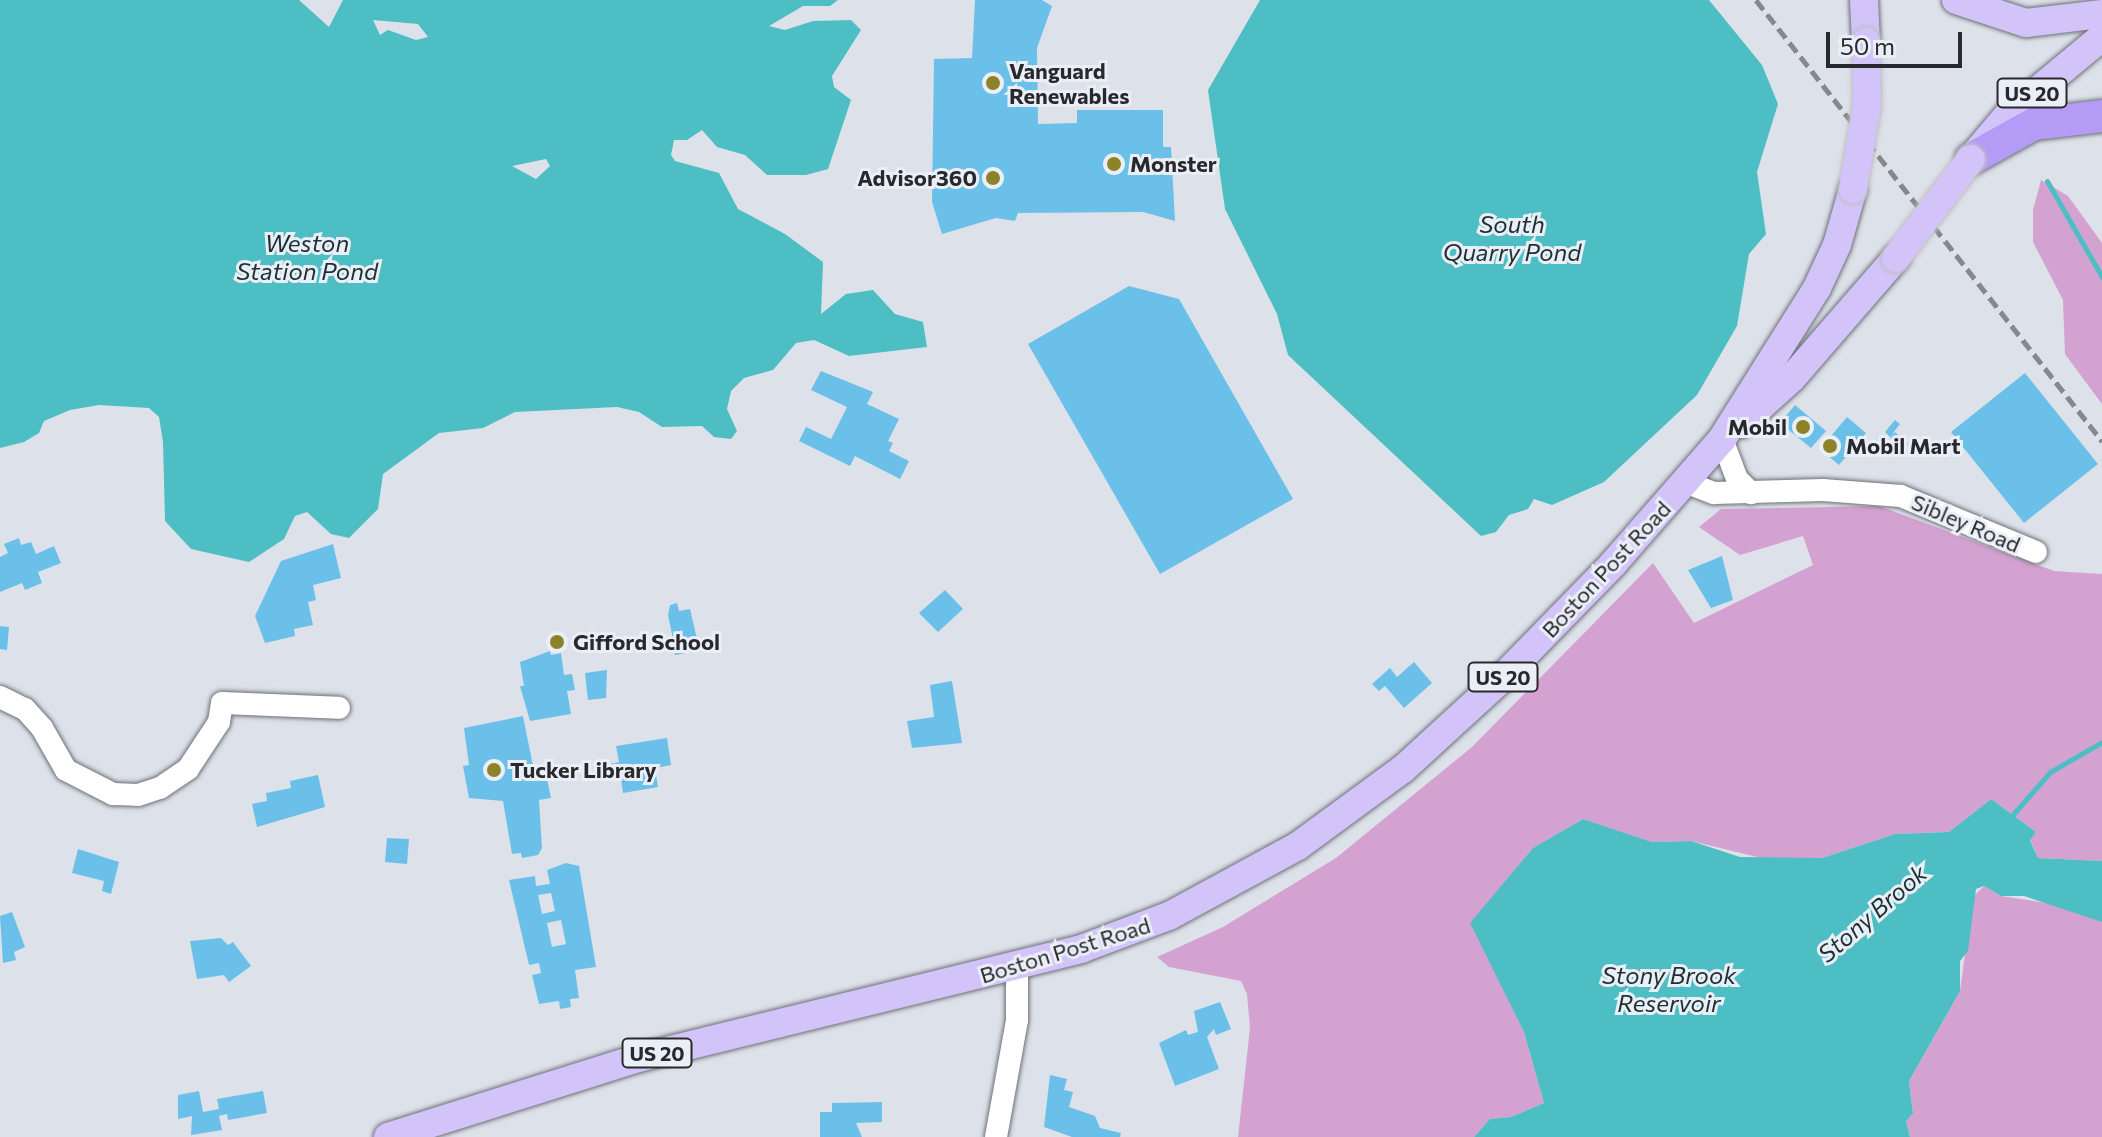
<!DOCTYPE html>
<style>
body{margin:0}
#map{position:relative;width:2102px;height:1137px;overflow:hidden;background:#dde1e9;font-family:Commissioner,sans-serif}
div>[style]{position:absolute}
[style*='--x']{left:calc(var(--x)*1px);top:calc(var(--y)*1px);width:calc(var(--w)*1px);rotate:calc(var(--a)*1deg)}
.green>*{inset:0;background:#d3a2d0}
.water>*{inset:0;background:#4dbfc4}
.stream>*{height:5px;margin:-2.5px;padding:0 2.5px;transform-origin:2.5px;border-radius:2.5px;background:#4dbfc4}
.building>*{inset:0;background:#6bc0ea}
.roads{filter:drop-shadow(0 0 2px #6e7178) drop-shadow(0 0 2px #6e7178)}
.minor>*{height:22px;margin:-11px;padding:0 11px;transform-origin:11px;border-radius:11px;background:#fff}
.major>*{height:28px;margin:-14px;padding:0 14px;transform-origin:14px;border-radius:14px;background:#d2c3f9}
.highway>*{height:32px;margin:-16px;padding:0 16px;transform-origin:16px;border-radius:16px;background:#b49bf5}
.rail>*{height:5px;margin-top:-2.5px;transform-origin:0;background:repeating-linear-gradient(90deg,#85888d 0 12px,transparent 0 18px)}
.bridges{filter:drop-shadow(0 0 2px #bebfc0) drop-shadow(0 0 2px #bebfc0)}
.major-bridge>*{height:28px;margin:-14px;padding:0 14px;transform-origin:14px;border-radius:14px;background:#d2c3f9}
.dots>*{width:22px;height:22px;translate:-50% -50%;box-sizing:border-box;border:4px solid #eaeef6;border-radius:50%}
span{translate:-50% -50%;white-space:nowrap;text-align:center;line-height:1.15;-webkit-text-stroke:6px #eaeef6;paint-order:stroke}
.shield-label span{padding:2px 6px;background:#eaeef6;border:2px solid;border-radius:6px;-webkit-text-stroke-width:0}
.shield-label{font-size:20px;color:#28292c;font-weight:700}
.poi-label{font-size:22px;color:#28292c;font-weight:700}
.left{translate:0 -50%;text-align:left}
.right{translate:-100% -50%;text-align:right}
.street-label{font-size:22px;color:#28292c}
.water-label{font-size:24px;color:#1c3031;font-style:italic}
.scale{position:absolute;left:1826px;top:32px;width:136px;height:36px;box-sizing:border-box;border:4px solid #28292c;border-top:0;padding-left:10px;font-size:24px;line-height:28px;white-space:nowrap;color:#28292c;-webkit-text-stroke:6px #eaeef6;paint-order:stroke}
</style>
<div id="map">
<div class="green">
<div style="clip-path:polygon(2041px 180px,2068px 196px,2102px 243px,2102px 404px,2065px 354px,2063px 300px,2033px 242px,2033px 210px)"></div>
<div style="clip-path:polygon(1879px 506px,2054px 571px,2102px 574px,2102px 861px,2038px 858px,2030px 839px,2036px 832px,1991px 799px,1949px 832px,1895px 834px,1822px 858px,1774px 861px,1691px 841px,1652px 842px,1583px 819px,1533px 848px,1471px 923px,1524px 1032px,1544px 1103px,1511px 1117px,1490px 1119px,1474px 1137px,1238px 1137px,1250px 1028px,1247px 994px,1241px 981px,1169px 967px,1157px 957px,1223px 927px,1336px 858px,1472px 747px,1653px 563px,1694px 623px,1813px 565px,1803px 536px,1740px 555px,1699px 527px,1721px 509px)"></div>
<div style="clip-path:polygon(1984px 886px,2001px 896px,2059px 905px,2102px 922px,2102px 1137px,1910px 1137px,1906px 1121px,1913px 1112px,1909px 1081px,1960px 991px,1973px 897px)"></div>
</div>
<div class="water">
<div style="clip-path:polygon(evenodd,0 0,299px 0,329px 27px,343px 0,838px 0,830px 6px,803px 6px,769px 26px,785px 30px,813px 21px,851px 20px,861px 30px,832px 76px,834px 87px,851px 100px,828px 169px,806px 175px,767px 175px,745px 155px,717px 147px,702px 130px,687px 140px,674px 140px,671px 155px,675px 161px,719px 173px,738px 209px,785px 234px,823px 262px,821px 314px,846px 294px,873px 290px,895px 314px,923px 322px,927px 347px,849px 356px,814px 340px,796px 343px,773px 370px,744px 378px,731px 391px,727px 409px,737px 431px,731px 439px,714px 437px,702px 426px,662px 427px,639px 412px,617px 407px,515px 412px,483px 428px,439px 433px,383px 474px,378px 509px,349px 538px,331px 534px,307px 512px,295px 516px,284px 539px,249px 562px,191px 549px,165px 521px,163px 442px,159px 417px,149px 408px,99px 405px,70px 410px,44px 421px,39px 433px,24px 442px,0 448px,0 0,373px 20px,418px 24px,428px 37px,416px 40px,388px 30px,380px 35px,373px 20px,0 0,546px 159px,550px 166px,536px 179px,512px 166px,546px 159px)"></div>
<div style="clip-path:polygon(1260px 0,1709px 0,1762px 65px,1778px 104px,1757px 172px,1766px 234px,1749px 254px,1737px 326px,1697px 395px,1604px 482px,1552px 505px,1534px 499px,1528px 509px,1509px 515px,1496px 532px,1481px 536px,1288px 355px,1277px 314px,1225px 209px,1208px 90px)"></div>
<div style="clip-path:polygon(1991px 799px,2036px 832px,2030px 840px,2038px 858px,2102px 861px,2102px 922px,2024px 896px,2001px 896px,1984px 886px,1976px 889px,1968px 951px,1960px 961px,1960px 991px,1909px 1081px,1913px 1113px,1906px 1121px,1910px 1137px,1474px 1137px,1490px 1119px,1511px 1117px,1544px 1103px,1524px 1032px,1470px 923px,1533px 848px,1583px 819px,1652px 842px,1691px 841px,1740px 857px,1822px 858px,1895px 834px,1949px 832px)"></div>
</div>
<div class="stream">
<div style="--x:2047;--y:181;--w:111;--a:60.2"></div>
<div style="--x:2009;--y:819;--w:62;--a:-48.9"></div>
<div style="--x:2050;--y:772;--w:60;--a:-30"></div>
</div>
<div class="building">
<div style="clip-path:polygon(975px 0,1042px 0,1052px 6px,1037px 48px,1038px 124px,1077px 123px,1077px 110px,1163px 110px,1163px 147px,1171px 147px,1175px 221px,1143px 212px,1018px 213px,1015px 221px,996px 218px,942px 234px,932px 202px,934px 59px,972px 58px)"></div>
<div style="clip-path:polygon(1129px 286px,1179px 299px,1293px 499px,1160px 574px,1028px 344px)"></div>
<div style="clip-path:polygon(821px 371px,873px 392px,867px 404px,899px 419px,888px 441px,893px 443px,889px 451px,909px 461px,900px 479px,855px 456px,850px 466px,799px 441px,806px 427px,831px 439px,847px 407px,811px 390px)"></div>
<div style="clip-path:polygon(2025px 373px,2098px 464px,2024px 523px,1951px 432px)"></div>
<div style="clip-path:polygon(1795px 405px,1826px 431px,1811px 448px,1780px 423px)"></div>
<div style="clip-path:polygon(1847px 417px,1866px 433px,1839px 465px,1820px 449px)"></div>
<div style="clip-path:polygon(1895px 420px,1900px 424px,1890px 437px,1885px 432px)"></div>
<div style="clip-path:polygon(1895px 432px,1908px 444px,1904px 449px,1890px 437px)"></div>
<div style="clip-path:polygon(19px 538px,21px 545px,31px 542px,36px 554px,54px 546px,61px 563px,38px 572px,42px 583px,25px 590px,22px 583px,0 592px,0 557px,8px 553px,4px 544px)"></div>
<div style="clip-path:polygon(333px 544px,341px 578px,313px 585px,316px 600px,308px 602px,313px 625px,294px 629px,295px 636px,265px 643px,255px 616px,281px 561px)"></div>
<div style="clip-path:polygon(1722px 556px,1733px 600px,1711px 608px,1688px 570px)"></div>
<div style="clip-path:polygon(945px 590px,963px 609px,938px 632px,919px 613px)"></div>
<div style="clip-path:polygon(677px 603px,679px 611px,690px 609px,697px 639px,674px 644px,668px 615px,670px 605px)"></div>
<div style="clip-path:polygon(0 626px,9px 627px,7px 650px,0 649px)"></div>
<div style="clip-path:polygon(689px 645px,691px 652px,675px 655px,673px 648px)"></div>
<div style="clip-path:polygon(550px 651px,551px 655px,561px 653px,564px 675px,572px 674px,575px 690px,567px 691px,571px 714px,530px 721px,520px 686px,524px 686px,520px 662px)"></div>
<div style="clip-path:polygon(1414px 662px,1432px 683px,1404px 708px,1385px 686px,1379px 691px,1372px 684px,1390px 668px,1397px 677px)"></div>
<div style="clip-path:polygon(607px 670px,606px 698px,588px 700px,585px 673px)"></div>
<div style="clip-path:polygon(952px 681px,962px 743px,912px 748px,907px 721px,934px 717px,930px 685px)"></div>
<div style="clip-path:polygon(523px 716px,536px 781px,547px 779px,551px 798px,539px 800px,542px 848px,538px 855px,522px 858px,521px 853px,512px 854px,503px 801px,469px 798px,463px 766px,469px 765px,464px 728px)"></div>
<div style="clip-path:polygon(667px 738px,671px 765px,655px 768px,658px 787px,623px 793px,620px 773px,612px 774px,610px 764px,619px 762px,616px 746px)"></div>
<div style="clip-path:polygon(318px 775px,325px 807px,257px 827px,252px 804px,267px 801px,266px 793px,291px 788px,290px 781px)"></div>
<div style="clip-path:polygon(387px 838px,409px 839px,407px 864px,385px 862px)"></div>
<div style="clip-path:polygon(78px 849px,119px 862px,111px 894px,102px 891px,104px 881px,72px 873px)"></div>
<div style="clip-path:polygon(evenodd,566px 863px,579px 866px,596px 967px,575px 970px,579px 998px,570px 999px,571px 1007px,560px 1009px,559px 1001px,539px 1004px,532px 975px,541px 973px,539px 963px,529px 965px,509px 880px,535px 876px,536px 886px,550px 884px,547px 870px,566px 863px,551px 893px,555px 911px,542px 914px,538px 895px,551px 893px,566px 863px,561px 920px,566px 944px,552px 947px,547px 923px,561px 920px)"></div>
<div style="clip-path:polygon(12px 912px,25px 947px,14px 952px,16px 960px,3px 963px,0 916px)"></div>
<div style="clip-path:polygon(221px 938px,228px 945px,233px 942px,251px 966px,229px 982px,224px 975px,197px 979px,190px 941px)"></div>
<div style="clip-path:polygon(1220px 1002px,1231px 1029px,1216px 1035px,1214px 1029px,1207px 1037px,1219px 1069px,1175px 1086px,1159px 1043px,1186px 1030px,1188px 1035px,1198px 1032px,1194px 1011px)"></div>
<div style="clip-path:polygon(1050px 1075px,1067px 1079px,1064px 1090px,1073px 1092px,1069px 1107px,1095px 1116px,1100px 1128px,1121px 1133px,1120px 1137px,1072px 1137px,1044px 1127px)"></div>
<div style="clip-path:polygon(199px 1091px,203px 1112px,219px 1109px,217px 1099px,263px 1091px,267px 1113px,228px 1120px,227px 1114px,219px 1116px,222px 1130px,191px 1135px,192px 1116px,178px 1119px,178px 1095px)"></div>
<div style="clip-path:polygon(882px 1102px,882px 1122px,856px 1123px,862px 1137px,820px 1137px,820px 1112px,832px 1112px,832px 1103px)"></div>
</div>
<div class="roads">
<div class="minor">
<div style="--x:1722;--y:439;--w:43;--a:69.4"></div>
<div style="--x:1737;--y:479;--w:20;--a:45"></div>
<div style="--x:1685;--y:482;--w:31;--a:21"></div>
<div style="--x:1714;--y:493;--w:109;--a:-1.6"></div>
<div style="--x:1823;--y:490;--w:78;--a:4.4"></div>
<div style="--x:1901;--y:496;--w:146;--a:22.5"></div>
<div style="--x:0;--y:697;--w:28;--a:26"></div>
<div style="--x:25;--y:709;--w:25;--a:48"></div>
<div style="--x:42;--y:728;--w:48;--a:60.3"></div>
<div style="--x:66;--y:770;--w:53;--a:27.1"></div>
<div style="--x:113;--y:794;--w:25;--a:2"></div>
<div style="--x:138;--y:795;--w:23;--a:-18"></div>
<div style="--x:160;--y:788;--w:34;--a:-34"></div>
<div style="--x:188;--y:769;--w:56;--a:-56.6"></div>
<div style="--x:219;--y:722;--w:19;--a:-81"></div>
<div style="--x:222;--y:703;--w:117;--a:2.4"></div>
<div style="--x:996;--y:1137;--w:119;--a:-79.8"></div>
<div style="--x:1017;--y:1020;--w:52;--a:-90"></div>
</div>
<div class="major">
<div style="--x:1864;--y:0;--w:42;--a:87.3"></div>
<div style="--x:1956;--y:0;--w:74;--a:18.2"></div>
<div style="--x:2026;--y:23;--w:77;--a:-6.8"></div>
<div style="--x:1974;--y:155;--w:52;--a:-49.6"></div>
<div style="--x:2008;--y:115;--w:122;--a:-39.7"></div>
<div style="--x:1741;--y:424;--w:69;--a:-42"></div>
<div style="--x:1792;--y:378;--w:159;--a:-49.1"></div>
<div style="--x:388;--y:1137;--w:262;--a:-17.5"></div>
<div style="--x:638;--y:1058;--w:456;--a:-13.8"></div>
<div style="--x:1081;--y:949;--w:94;--a:-20.6"></div>
<div style="--x:1169;--y:916;--w:147;--a:-28.5"></div>
<div style="--x:1298;--y:846;--w:130;--a:-36.3"></div>
<div style="--x:1403;--y:769;--w:130;--a:-42.5"></div>
<div style="--x:1499;--y:681;--w:163;--a:-45.7"></div>
<div style="--x:1613;--y:564;--w:166;--a:-48.9"></div>
<div style="--x:1722;--y:439;--w:178;--a:-57.8"></div>
<div style="--x:1817;--y:288;--w:47;--a:-65.1"></div>
<div style="--x:1837;--y:245;--w:58;--a:-74.1"></div>
</div>
<div class="highway">
<div style="--x:1971;--y:159;--w:72;--a:-29.1"></div>
<div style="--x:2034;--y:124;--w:68;--a:-6.7"></div>
</div>
</div>
<div class="rail">
<div style="--x:1756;--y:0;--w:561;--a:51.88"></div>
</div>
<div class="bridges">
<div class="major-bridge">
<div style="--x:1853;--y:189;--w:85;--a:-80.5"></div>
<div style="--x:1867;--y:105;--w:63;--a:-90.9"></div>
<div style="--x:1896;--y:258;--w:124;--a:-52.9"></div>
</div>
</div>
<div class="dots">
<div style="left:993px;top:83px;background:#8c8229"></div>
<div style="left:1114px;top:164px;background:#8c8229"></div>
<div style="left:993px;top:178px;background:#8c8229"></div>
<div style="left:1803px;top:427px;background:#8c8229"></div>
<div style="left:1830px;top:446px;background:#8c8229"></div>
<div style="left:557px;top:642px;background:#8c8229"></div>
<div style="left:494px;top:770px;background:#8c8229"></div>
</div>
<div class="shield-label">
<span style="left:2032px;top:93px">US 20</span>
<span style="left:1503px;top:677px">US 20</span>
<span style="left:657px;top:1053px">US 20</span>
</div>
<div class="poi-label">
<span class="left" style="left:1009px;top:83px">Vanguard<br>Renewables</span>
<span class="left" style="left:1130px;top:164px">Monster</span>
<span class="right" style="left:977px;top:178px">Advisor360</span>
<span class="right" style="left:1787px;top:427px">Mobil</span>
<span class="left" style="left:1846px;top:446px">Mobil Mart</span>
<span class="left" style="left:573px;top:642px">Gifford School</span>
<span class="left" style="left:510px;top:770px">Tucker Library</span>
</div>
<div class="street-label">
<span style="left:1966px;top:523px;rotate:23deg">Sibley Road</span>
<span style="left:1606px;top:569px;rotate:-47deg">Boston Post Road</span>
<span style="left:1065px;top:950px;rotate:-17deg">Boston Post Road</span>
</div>
<div class="water-label">
<span style="left:1512px;top:238px">South<br>Quarry Pond</span>
<span style="left:307px;top:257px">Weston<br>Station Pond</span>
<span style="left:1872px;top:913px;rotate:-41deg">Stony Brook</span>
<span style="left:1669px;top:989px">Stony Brook<br>Reservoir</span>
</div>
<div class="scale">50 m</div>
</div>
